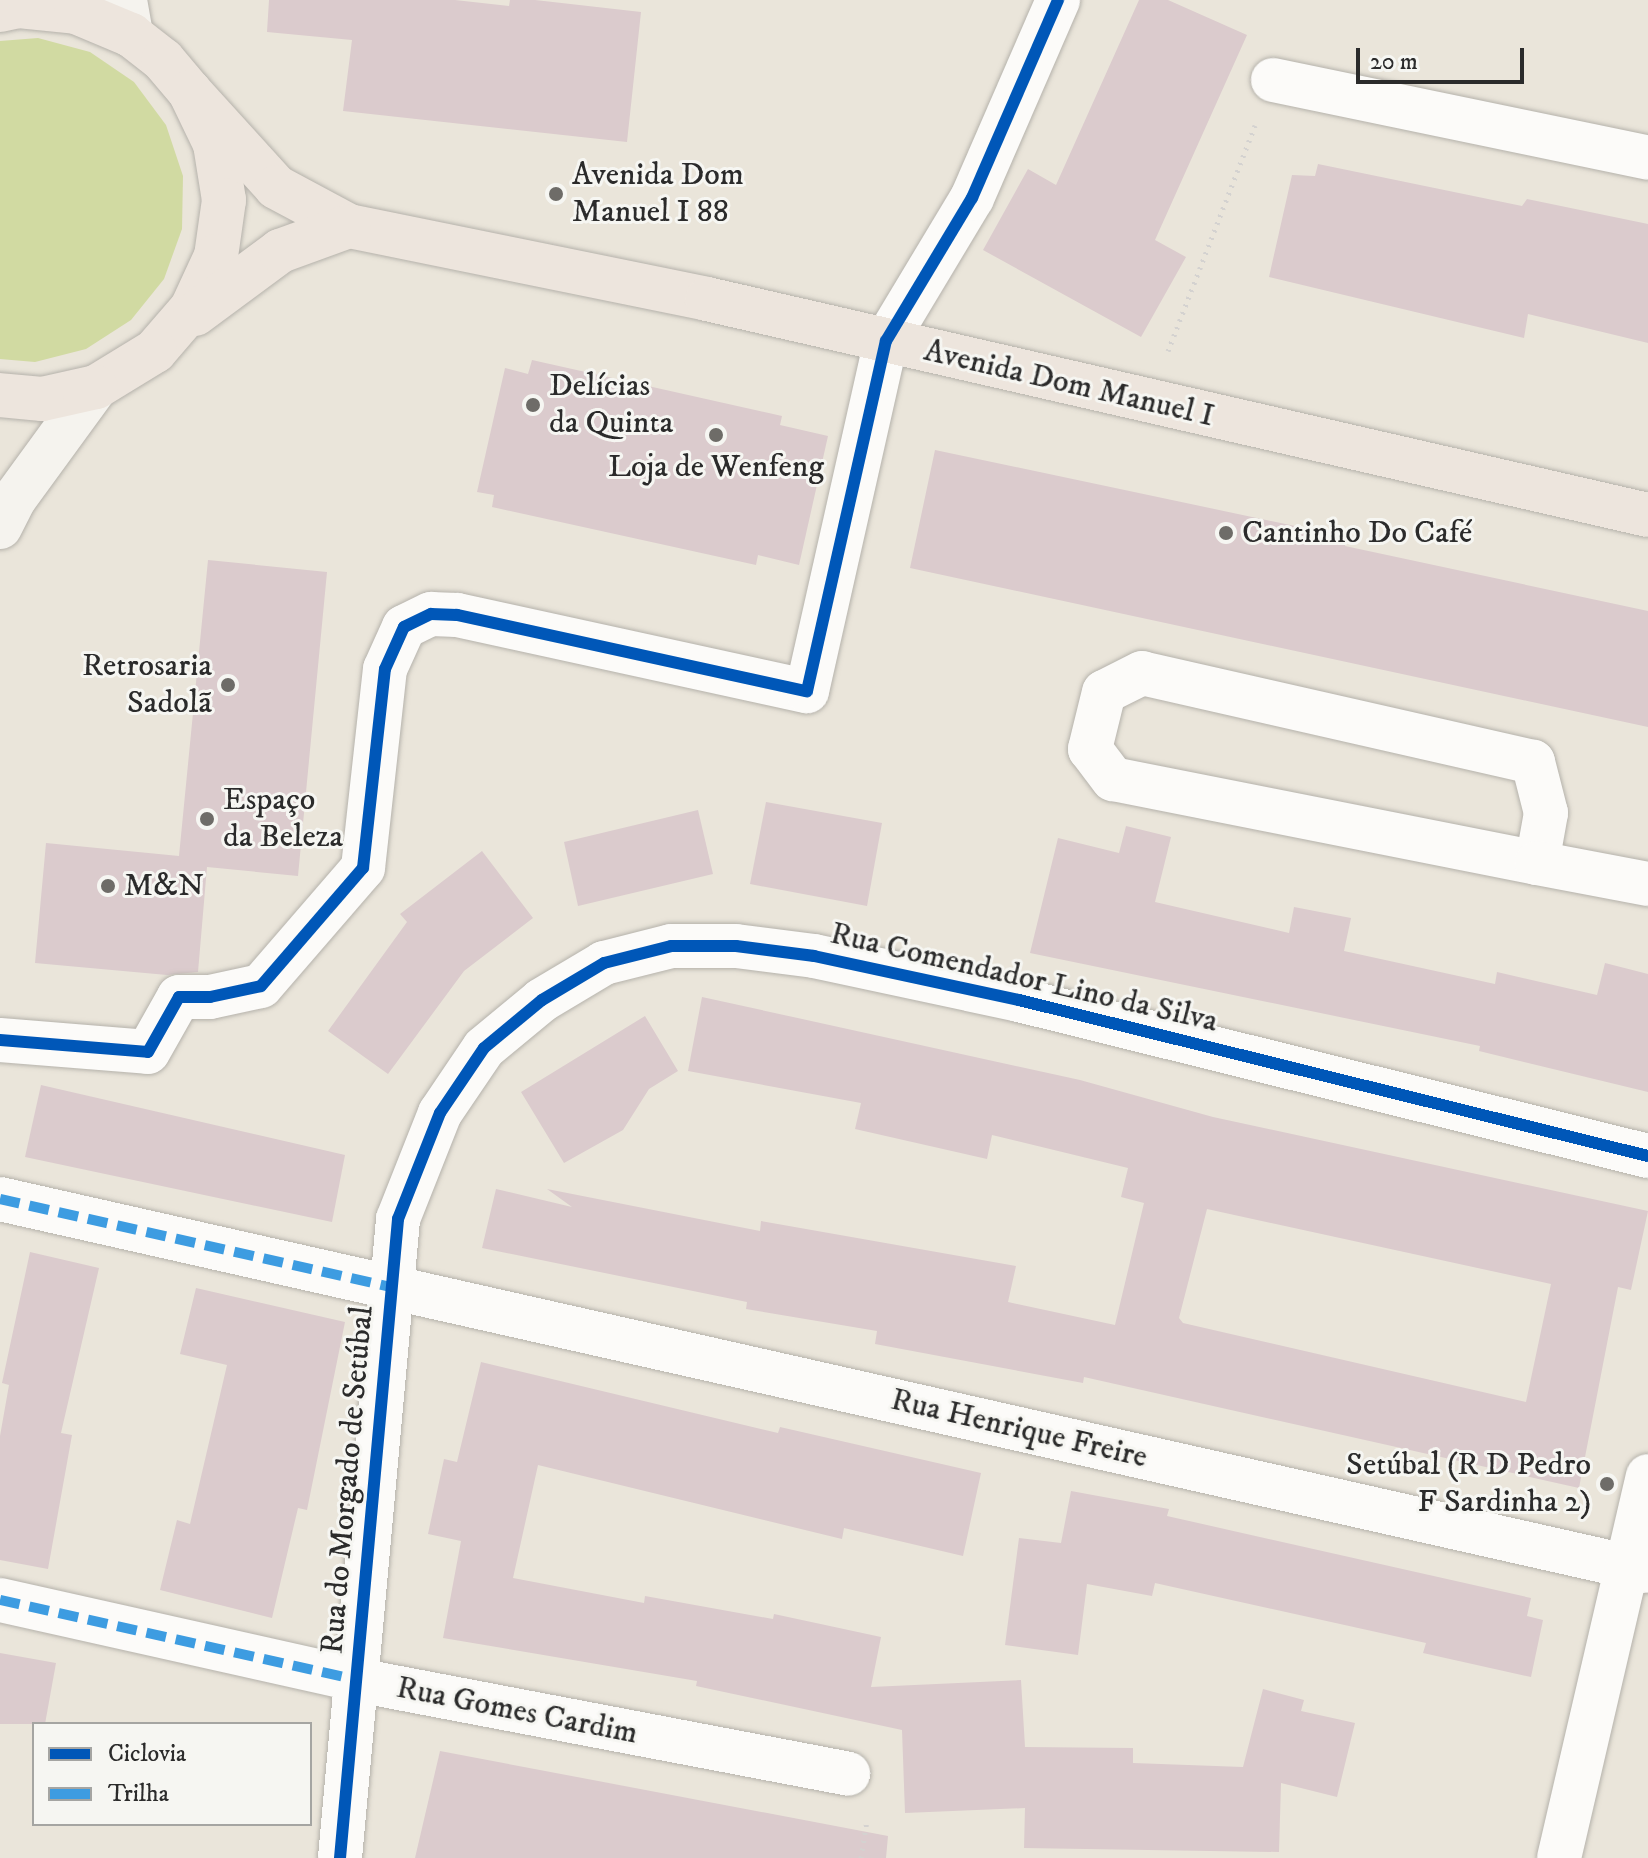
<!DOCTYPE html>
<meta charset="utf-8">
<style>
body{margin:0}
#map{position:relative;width:1648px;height:1858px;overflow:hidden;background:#eae5da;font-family:"IM FELL DW Pica",serif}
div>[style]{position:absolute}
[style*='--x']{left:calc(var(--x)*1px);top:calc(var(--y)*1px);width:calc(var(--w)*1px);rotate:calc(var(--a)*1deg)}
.green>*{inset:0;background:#d1daa2}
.building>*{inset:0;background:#dbcbcd}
.path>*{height:5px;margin-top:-2.5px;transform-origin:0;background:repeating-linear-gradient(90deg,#d4d2d0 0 2px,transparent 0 8px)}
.roads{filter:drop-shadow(0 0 2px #b5b2ab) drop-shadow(0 0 2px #b5b2ab)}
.street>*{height:44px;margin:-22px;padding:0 22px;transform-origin:22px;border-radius:22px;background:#fcfbf9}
.secondary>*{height:44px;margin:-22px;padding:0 22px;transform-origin:22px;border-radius:22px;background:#f5f3ee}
.primary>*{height:44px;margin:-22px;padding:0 22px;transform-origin:22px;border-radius:22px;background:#ede5dd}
.quiet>*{height:10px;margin-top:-5px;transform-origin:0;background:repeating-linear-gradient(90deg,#3d9ce1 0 20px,transparent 0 30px)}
.cycleway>*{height:12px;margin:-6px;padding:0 6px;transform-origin:6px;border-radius:6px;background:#0057b8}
.dots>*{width:22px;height:22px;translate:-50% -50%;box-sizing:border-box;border:4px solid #f6f6f2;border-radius:50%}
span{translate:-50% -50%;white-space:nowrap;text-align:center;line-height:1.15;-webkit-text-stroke:6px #f6f6f2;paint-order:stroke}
.poi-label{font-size:32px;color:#2b2b2b}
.left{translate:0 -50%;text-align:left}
.right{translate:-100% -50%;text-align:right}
.street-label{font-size:32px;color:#2b2b2b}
.legend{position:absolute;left:32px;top:1722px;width:280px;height:104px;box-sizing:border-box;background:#f6f6f2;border:2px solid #a5a5a2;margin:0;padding:10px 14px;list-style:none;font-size:24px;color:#2b2b2b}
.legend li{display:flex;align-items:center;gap:16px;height:40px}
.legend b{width:40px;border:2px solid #a5a5a2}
.scale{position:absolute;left:1356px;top:48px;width:168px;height:36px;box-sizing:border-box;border:4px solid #2b2b2b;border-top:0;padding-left:10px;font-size:24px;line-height:28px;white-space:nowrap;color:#2b2b2b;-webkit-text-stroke:6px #f6f6f2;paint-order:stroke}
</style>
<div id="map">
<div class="green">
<div style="clip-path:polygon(38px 38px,90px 52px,134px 82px,166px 125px,183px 176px,182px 229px,164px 279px,131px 320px,86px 349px,35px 362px,0 359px,0 41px)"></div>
</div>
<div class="building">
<div style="clip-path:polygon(269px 0,455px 0,509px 6px,510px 0,535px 0,641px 12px,627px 142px,343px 111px,352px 40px,267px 32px)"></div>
<div style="clip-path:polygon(1139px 0,1168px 0,1247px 35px,1155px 240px,1186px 257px,1141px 337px,983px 250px,1028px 169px,1056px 185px)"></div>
<div style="clip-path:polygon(1318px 164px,1522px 206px,1527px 199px,1648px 224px,1648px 343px,1528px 314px,1524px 338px,1269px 277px,1292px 175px,1315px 176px)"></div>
<div style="clip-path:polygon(532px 360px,782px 416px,780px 425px,828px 436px,799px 565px,758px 555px,756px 565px,492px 507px,494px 495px,477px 492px,505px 368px,528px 374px)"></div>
<div style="clip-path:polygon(935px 450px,1347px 537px,1345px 546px,1648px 611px,1648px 727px,910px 568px)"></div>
<div style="clip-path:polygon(208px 560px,327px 572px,298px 876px,207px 867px,198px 972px,167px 975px,35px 963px,46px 843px,179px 856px)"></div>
<div style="clip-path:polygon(766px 802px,882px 823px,867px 906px,750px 884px)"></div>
<div style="clip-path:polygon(698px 810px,713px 874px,578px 906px,564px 842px)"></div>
<div style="clip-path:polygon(1126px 826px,1171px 837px,1155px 902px,1289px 933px,1294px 907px,1351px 918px,1344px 951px,1495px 984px,1497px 972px,1597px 995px,1605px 963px,1648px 974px,1648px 1092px,1479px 1051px,1480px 1046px,1030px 953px,1058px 838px,1119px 853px)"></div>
<div style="clip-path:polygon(482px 851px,533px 918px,464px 971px,388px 1074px,328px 1031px,407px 922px,400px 914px)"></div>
<div style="clip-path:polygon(evenodd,702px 997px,1080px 1080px,1213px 1117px,1648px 1211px,1631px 1290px,1618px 1287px,1579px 1488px,1084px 1377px,1083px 1383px,875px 1344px,877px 1331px,746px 1309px,747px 1302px,482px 1248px,496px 1189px,572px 1207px,547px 1189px,760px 1231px,761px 1221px,1016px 1266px,1008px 1302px,1115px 1325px,1144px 1203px,1121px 1197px,1128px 1168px,992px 1135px,987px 1159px,855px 1129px,861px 1103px,688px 1071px,702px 997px,1207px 1209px,1551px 1284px,1526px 1402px,1183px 1323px,1179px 1318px,1207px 1209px)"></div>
<div style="clip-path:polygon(645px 1016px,678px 1071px,649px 1089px,623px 1130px,564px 1163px,521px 1092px)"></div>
<div style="clip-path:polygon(41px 1085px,345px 1155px,332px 1222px,25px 1157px)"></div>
<div style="clip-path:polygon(30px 1252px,99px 1268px,61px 1433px,72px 1435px,48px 1569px,0 1560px,0 1436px,9px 1385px,2px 1383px)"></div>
<div style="clip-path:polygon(196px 1288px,345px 1322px,307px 1510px,298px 1508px,272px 1618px,160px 1590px,177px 1520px,190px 1524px,227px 1365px,180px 1354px)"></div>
<div style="clip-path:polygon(481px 1362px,778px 1433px,780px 1427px,981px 1473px,963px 1556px,844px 1528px,842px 1539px,538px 1465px,513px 1578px,644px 1603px,645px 1596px,773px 1619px,774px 1614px,881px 1637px,871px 1687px,1021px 1680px,1025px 1747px,1133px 1748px,1133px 1763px,1243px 1767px,1263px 1689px,1304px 1700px,1301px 1711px,1355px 1723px,1337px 1797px,1281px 1783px,1279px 1852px,1024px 1848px,1025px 1808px,905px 1813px,902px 1730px,696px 1686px,697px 1681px,443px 1638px,461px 1541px,428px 1534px,444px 1459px,457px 1462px)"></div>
<div style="clip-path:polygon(1071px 1491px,1169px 1509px,1167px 1516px,1531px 1598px,1527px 1616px,1543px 1620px,1531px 1677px,1423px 1653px,1426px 1643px,1155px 1583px,1152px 1596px,1087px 1584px,1078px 1655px,1005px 1645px,1019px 1538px,1061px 1543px)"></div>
<div style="clip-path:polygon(0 1653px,56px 1663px,45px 1724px,0 1724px)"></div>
<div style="clip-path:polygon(440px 1751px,888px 1836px,886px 1858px,415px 1858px)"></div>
</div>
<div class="path">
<div style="--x:1168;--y:351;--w:242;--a:-68.9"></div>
<div style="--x:861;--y:1858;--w:38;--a:-81"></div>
</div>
<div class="roads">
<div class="street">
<div style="--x:1273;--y:80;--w:383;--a:11.7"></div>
<div style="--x:1537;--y:863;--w:51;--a:-79.8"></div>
<div style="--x:1546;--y:813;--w:53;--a:-104.3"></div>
<div style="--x:1533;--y:762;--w:401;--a:-167.2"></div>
<div style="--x:1142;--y:673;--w:42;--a:153.4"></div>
<div style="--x:1104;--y:692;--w:59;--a:103.8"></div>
<div style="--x:1090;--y:749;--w:38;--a:53"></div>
<div style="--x:1113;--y:779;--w:432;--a:11.2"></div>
<div style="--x:1537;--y:863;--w:113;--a:10.7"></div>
<div style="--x:0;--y:1040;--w:148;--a:4.6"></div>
<div style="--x:148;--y:1052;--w:63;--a:-60.6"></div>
<div style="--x:179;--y:997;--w:31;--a:0"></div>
<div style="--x:210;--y:997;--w:52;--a:-12.2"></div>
<div style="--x:261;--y:986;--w:156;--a:-49.2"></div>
<div style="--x:363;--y:868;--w:200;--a:-83.7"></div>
<div style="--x:385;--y:669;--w:46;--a:-65.7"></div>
<div style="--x:404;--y:627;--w:30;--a:-26"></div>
<div style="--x:431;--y:614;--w:26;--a:2"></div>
<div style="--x:457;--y:615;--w:358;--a:12.3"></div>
<div style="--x:807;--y:691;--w:359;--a:-77.3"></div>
<div style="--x:886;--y:341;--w:167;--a:-59"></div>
<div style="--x:972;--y:198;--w:216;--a:-66.5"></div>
<div style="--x:0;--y:1199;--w:1689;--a:12.72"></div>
<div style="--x:0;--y:1600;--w:366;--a:12.6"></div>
<div style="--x:357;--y:1680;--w:500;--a:10.8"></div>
<div style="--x:340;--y:1858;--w:642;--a:-84.81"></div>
<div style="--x:398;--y:1219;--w:114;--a:-68.4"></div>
<div style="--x:440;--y:1113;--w:78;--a:-55.9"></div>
<div style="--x:484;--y:1048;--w:75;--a:-39.6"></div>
<div style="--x:542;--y:1000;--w:72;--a:-30.8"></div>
<div style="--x:604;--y:963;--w:69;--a:-14.2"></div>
<div style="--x:671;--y:946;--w:65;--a:0"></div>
<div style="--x:736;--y:946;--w:79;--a:7.3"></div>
<div style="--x:814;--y:956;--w:210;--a:12.1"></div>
<div style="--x:1019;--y:1000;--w:648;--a:13.93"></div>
<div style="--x:1559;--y:1858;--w:392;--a:-76.9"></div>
</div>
<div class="secondary">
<div style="--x:125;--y:0;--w:36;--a:80"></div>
<div style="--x:0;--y:527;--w:33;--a:-63"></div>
<div style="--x:15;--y:498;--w:137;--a:-53.9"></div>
</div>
<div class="primary">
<div style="--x:0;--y:10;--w:19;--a:-12"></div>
<div style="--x:19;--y:6;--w:57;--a:6"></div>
<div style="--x:76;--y:12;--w:60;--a:22.7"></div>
<div style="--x:131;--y:35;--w:41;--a:38"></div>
<div style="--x:163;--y:60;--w:42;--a:49.8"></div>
<div style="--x:190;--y:92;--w:58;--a:64.3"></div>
<div style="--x:215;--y:144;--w:57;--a:80.9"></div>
<div style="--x:224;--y:200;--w:57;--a:98.1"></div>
<div style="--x:216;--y:256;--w:57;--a:114.8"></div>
<div style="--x:192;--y:308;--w:57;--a:130.7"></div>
<div style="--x:155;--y:351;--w:69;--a:148.6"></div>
<div style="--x:96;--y:387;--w:55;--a:167.5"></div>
<div style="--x:42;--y:399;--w:42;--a:-174.6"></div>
<div style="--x:190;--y:92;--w:128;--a:47.8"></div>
<div style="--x:276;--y:187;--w:83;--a:28.1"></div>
<div style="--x:349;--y:226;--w:365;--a:11.5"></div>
<div style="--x:707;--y:299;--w:965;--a:12.93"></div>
<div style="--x:195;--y:314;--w:106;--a:-36.5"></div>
<div style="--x:280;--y:251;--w:73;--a:-19.9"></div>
</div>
</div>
<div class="quiet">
<div style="--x:0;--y:1199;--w:400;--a:12.7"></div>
<div style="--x:0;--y:1600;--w:366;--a:12.6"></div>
</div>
<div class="cycleway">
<div style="--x:0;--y:1040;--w:148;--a:4.6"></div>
<div style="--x:148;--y:1052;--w:63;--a:-60.6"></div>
<div style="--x:179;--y:997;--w:31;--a:0"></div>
<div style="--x:210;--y:997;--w:52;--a:-12.2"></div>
<div style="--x:261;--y:986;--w:156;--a:-49.2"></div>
<div style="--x:363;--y:868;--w:200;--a:-83.7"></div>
<div style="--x:385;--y:669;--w:46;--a:-65.7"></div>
<div style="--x:404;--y:627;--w:30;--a:-26"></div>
<div style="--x:431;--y:614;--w:26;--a:2"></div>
<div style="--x:457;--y:615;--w:358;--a:12.3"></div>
<div style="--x:807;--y:691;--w:359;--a:-77.3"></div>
<div style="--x:886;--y:341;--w:167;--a:-59"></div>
<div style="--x:972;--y:198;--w:216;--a:-66.5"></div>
<div style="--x:340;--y:1858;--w:642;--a:-84.81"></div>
<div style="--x:398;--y:1219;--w:114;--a:-68.4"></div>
<div style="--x:440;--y:1113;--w:78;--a:-55.9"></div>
<div style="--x:484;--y:1048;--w:75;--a:-39.6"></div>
<div style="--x:542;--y:1000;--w:72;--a:-30.8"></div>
<div style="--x:604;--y:963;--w:69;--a:-14.2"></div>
<div style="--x:671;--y:946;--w:65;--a:0"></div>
<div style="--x:736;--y:946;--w:79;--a:7.3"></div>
<div style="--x:814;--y:956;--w:210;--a:12.1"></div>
<div style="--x:1019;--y:1000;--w:648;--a:13.93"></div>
</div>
<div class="dots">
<div style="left:556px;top:194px;background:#6e6c68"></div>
<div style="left:533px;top:405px;background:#6e6c68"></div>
<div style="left:716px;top:435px;background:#6e6c68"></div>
<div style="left:1226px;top:533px;background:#6e6c68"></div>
<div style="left:228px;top:685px;background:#6e6c68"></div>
<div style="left:207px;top:819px;background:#6e6c68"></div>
<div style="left:108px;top:886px;background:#6e6c68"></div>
<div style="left:1607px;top:1484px;background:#6e6c68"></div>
</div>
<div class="poi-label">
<span class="left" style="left:572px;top:194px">Avenida Dom<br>Manuel I 88</span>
<span class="left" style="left:549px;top:405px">Delícias<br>da Quinta</span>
<span style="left:716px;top:467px">Loja de Wenfeng</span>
<span class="left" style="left:1242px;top:533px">Cantinho Do Café</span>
<span class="right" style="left:212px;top:685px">Retrosaria<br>Sadolã</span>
<span class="left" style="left:223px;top:819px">Espaço<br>da Beleza</span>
<span class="left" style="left:124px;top:886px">M&amp;N</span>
<span class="right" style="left:1591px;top:1484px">Setúbal (R D Pedro<br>F Sardinha 2)</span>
</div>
<div class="street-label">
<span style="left:1069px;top:384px;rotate:13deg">Avenida Dom Manuel I</span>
<span style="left:1024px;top:978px;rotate:13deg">Rua Comendador Lino da Silva</span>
<span style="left:1019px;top:1429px;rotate:13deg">Rua Henrique Freire</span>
<span style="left:348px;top:1480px;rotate:-85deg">Rua do Morgado de Setúbal</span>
<span style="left:517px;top:1711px;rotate:11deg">Rua Gomes Cardim</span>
</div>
<ul class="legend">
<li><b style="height:10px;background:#0057b8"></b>Ciclovia</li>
<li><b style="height:10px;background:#3d9ce1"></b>Trilha</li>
</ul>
<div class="scale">20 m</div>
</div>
